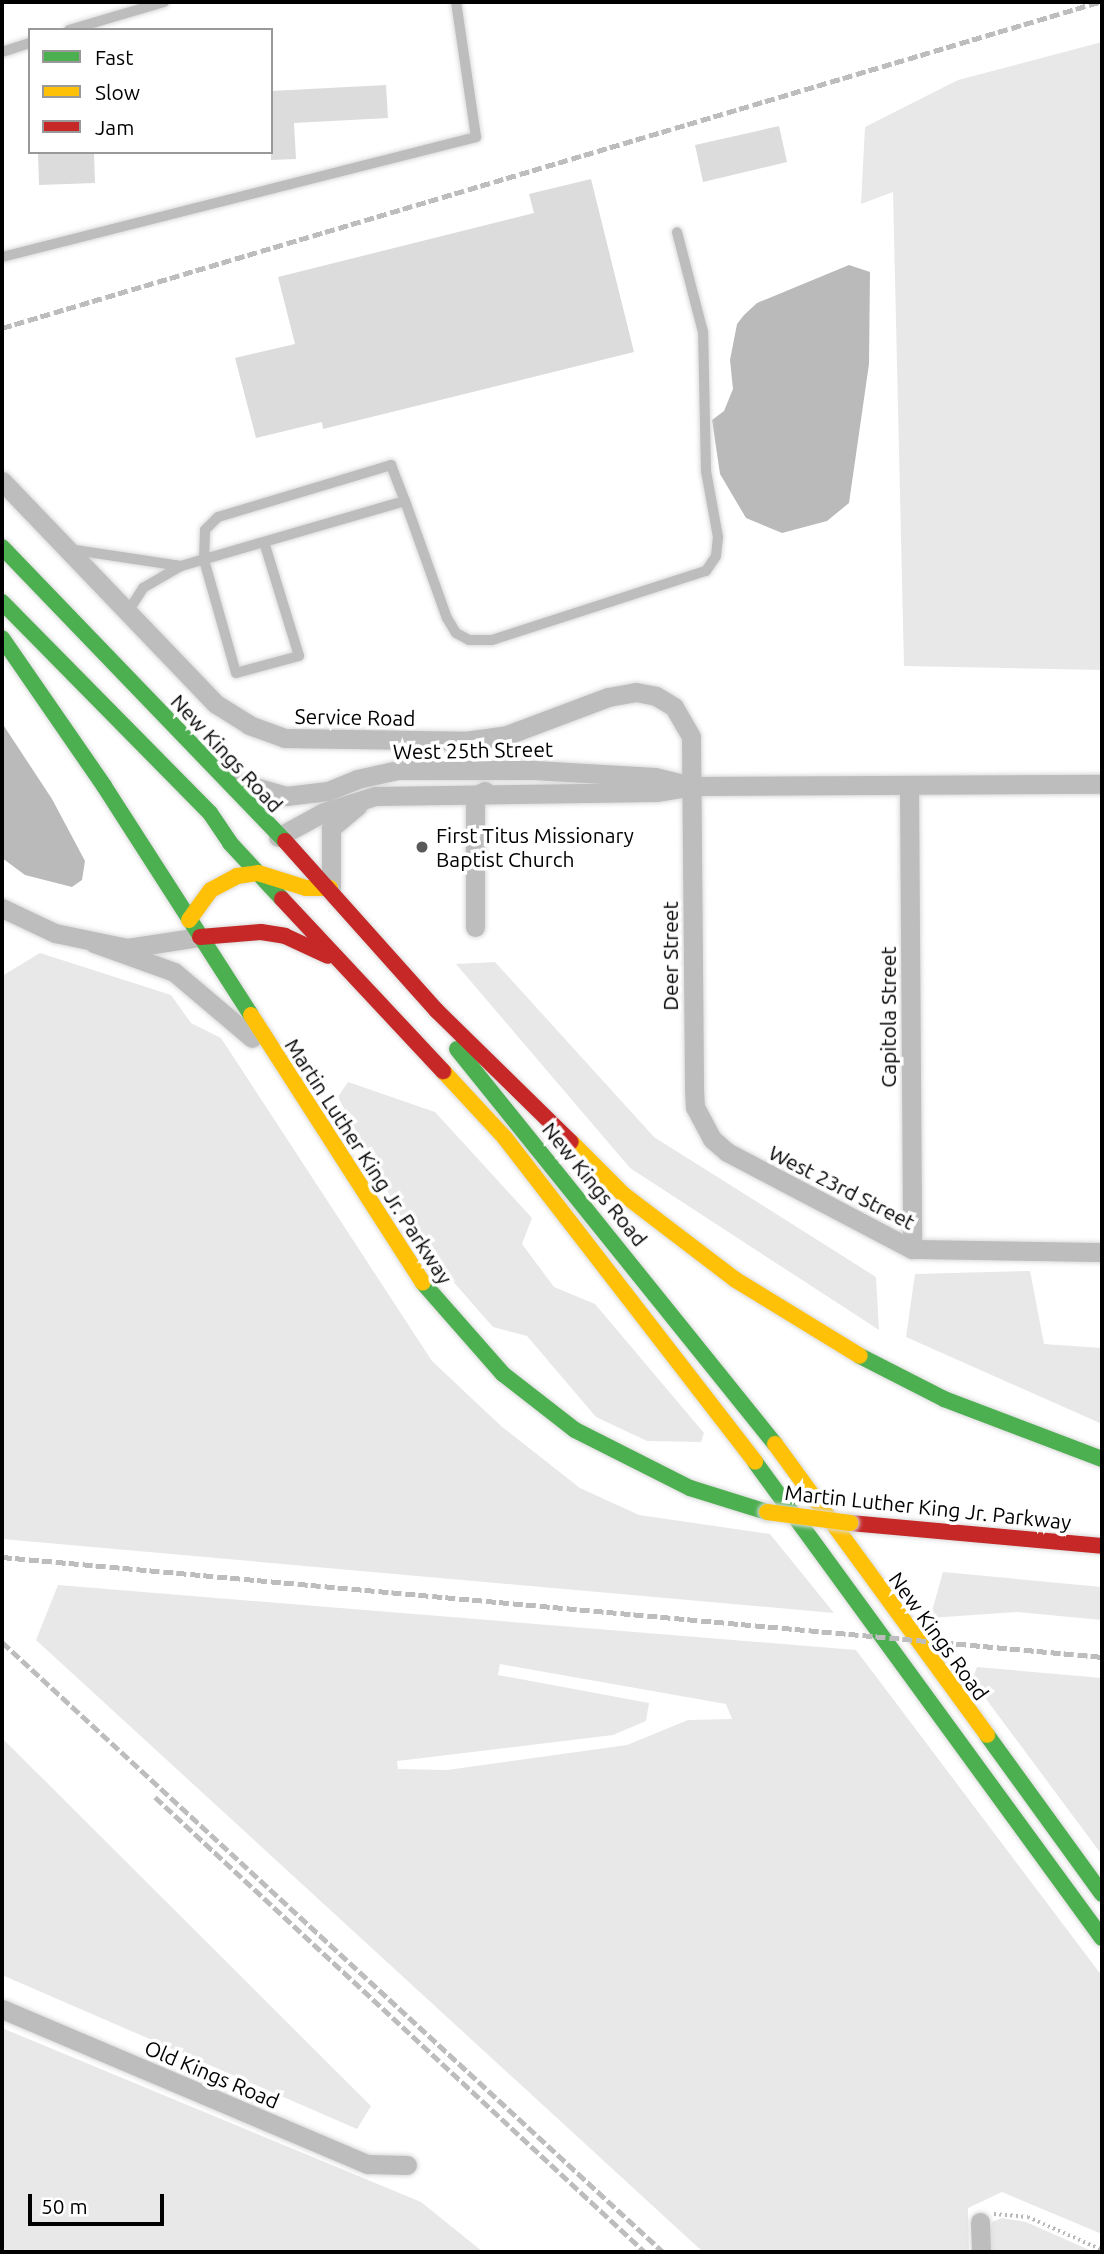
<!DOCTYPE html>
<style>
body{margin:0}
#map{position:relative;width:1104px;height:2254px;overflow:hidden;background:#fff;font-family:Ubuntu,sans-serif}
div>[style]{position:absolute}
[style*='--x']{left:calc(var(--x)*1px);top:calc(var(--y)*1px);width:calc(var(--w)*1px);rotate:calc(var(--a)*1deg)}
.green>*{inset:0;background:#e8e8e8}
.water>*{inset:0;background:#bababa}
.building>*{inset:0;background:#dcdcdc}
.path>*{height:3.5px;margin-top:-1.75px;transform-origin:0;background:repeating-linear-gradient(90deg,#b8b8b8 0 2px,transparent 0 5.5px)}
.roads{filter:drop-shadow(0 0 2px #dbdbdb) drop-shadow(0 0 2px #dbdbdb)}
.lane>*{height:10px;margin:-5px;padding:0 5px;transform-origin:5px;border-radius:5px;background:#bdbdbd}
.street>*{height:19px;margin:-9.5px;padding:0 9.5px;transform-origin:9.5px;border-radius:9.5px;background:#bdbdbd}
.fast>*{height:16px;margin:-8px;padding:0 8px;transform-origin:8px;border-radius:8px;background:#4caf50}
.slow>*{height:16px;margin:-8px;padding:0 8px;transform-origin:8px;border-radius:8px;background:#ffc107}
.jam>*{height:16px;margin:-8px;padding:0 8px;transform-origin:8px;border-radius:8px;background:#c62828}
.rail>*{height:5px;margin-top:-2.5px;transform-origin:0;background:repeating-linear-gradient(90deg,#bdbdbd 0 10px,transparent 0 13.5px)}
.bridges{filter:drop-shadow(0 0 2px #dbdbdb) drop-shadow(0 0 2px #dbdbdb)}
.slow-bridge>*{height:16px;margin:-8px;padding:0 8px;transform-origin:8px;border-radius:8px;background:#ffc107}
.dots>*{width:19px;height:19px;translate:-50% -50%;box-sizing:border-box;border:4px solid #fff;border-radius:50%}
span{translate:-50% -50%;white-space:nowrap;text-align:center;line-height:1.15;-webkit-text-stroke:7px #fff;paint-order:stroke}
.street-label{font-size:21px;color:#000}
.poi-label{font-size:21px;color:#000}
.left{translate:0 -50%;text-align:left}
.frame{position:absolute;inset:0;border:4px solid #000;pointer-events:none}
.legend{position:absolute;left:28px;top:28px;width:245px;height:126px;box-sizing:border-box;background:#fff;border:2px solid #999;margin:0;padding:9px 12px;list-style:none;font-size:21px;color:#000}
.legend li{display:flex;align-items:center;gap:14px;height:35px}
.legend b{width:35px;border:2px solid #999}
.scale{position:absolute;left:28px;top:2194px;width:136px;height:32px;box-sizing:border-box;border:4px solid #000;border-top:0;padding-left:9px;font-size:21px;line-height:24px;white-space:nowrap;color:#000;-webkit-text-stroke:5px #fff;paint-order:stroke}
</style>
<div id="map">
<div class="green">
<div style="clip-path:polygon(1102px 42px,1102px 670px,904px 666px,893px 192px,861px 204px,865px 127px,958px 80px)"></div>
<div style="clip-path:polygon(40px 953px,171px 995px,191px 1023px,221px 1038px,432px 1361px,501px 1426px,580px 1488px,639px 1515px,770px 1534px,834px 1613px,2px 1539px,2px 976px)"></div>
<div style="clip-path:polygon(495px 962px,654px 1137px,876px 1277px,879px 1330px,630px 1168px,456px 964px)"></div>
<div style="clip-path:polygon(348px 1082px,435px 1112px,532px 1218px,522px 1244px,554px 1287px,595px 1304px,704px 1433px,701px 1442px,647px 1441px,596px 1417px,527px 1336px,493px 1327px,408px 1230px,338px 1097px)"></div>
<div style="clip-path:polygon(1030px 1271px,1044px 1344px,1102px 1348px,1102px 1424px,906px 1337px,915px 1274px)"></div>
<div style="clip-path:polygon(943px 1572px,1102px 1587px,1102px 1620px,1017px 1612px,930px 1618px)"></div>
<div style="clip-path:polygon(evenodd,58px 1585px,856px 1650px,1102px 1976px,1102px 2234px,1002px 2192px,968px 2208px,969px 2252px,703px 2252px,36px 1640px,58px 1585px,500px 1664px,726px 1704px,732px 1719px,688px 1720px,627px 1745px,447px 1770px,398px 1769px,397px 1761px,613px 1735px,646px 1721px,649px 1703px,498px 1675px,500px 1664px)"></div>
<div style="clip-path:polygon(977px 1667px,1102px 1678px,1102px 1855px,972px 1680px)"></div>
<div style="clip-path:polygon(2px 1738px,371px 2106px,357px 2129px,2px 1975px)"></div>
<div style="clip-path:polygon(2px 2028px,421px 2202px,483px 2252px,2px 2252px)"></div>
<div style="clip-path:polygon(1002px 2218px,1026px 2222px,1094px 2252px,986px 2252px,992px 2222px)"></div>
</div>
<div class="water">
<div style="clip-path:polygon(849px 265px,870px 272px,869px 364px,849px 503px,827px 521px,782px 533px,746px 518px,720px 474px,712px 420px,724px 411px,733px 389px,730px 360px,737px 324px,744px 315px,757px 303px)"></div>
<div style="clip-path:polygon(2px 723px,52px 799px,85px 861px,82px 880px,72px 887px,25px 875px,2px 858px)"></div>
</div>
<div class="building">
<div style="clip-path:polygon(386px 85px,388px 118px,294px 123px,296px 159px,271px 160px,271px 91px)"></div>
<div style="clip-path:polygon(779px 126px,787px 162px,703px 182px,695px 145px)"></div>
<div style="clip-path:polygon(38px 152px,94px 152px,95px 183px,39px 185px)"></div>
<div style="clip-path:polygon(591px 179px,634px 352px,323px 429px,322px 422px,256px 438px,235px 358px,295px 344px,278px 277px,534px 213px,529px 194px)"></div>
</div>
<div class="path">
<div style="--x:994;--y:2214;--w:34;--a:5"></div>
<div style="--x:1028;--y:2217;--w:81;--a:24"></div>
</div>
<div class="roads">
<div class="lane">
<div style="--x:69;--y:30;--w:99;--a:-16.4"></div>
<div style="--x:2;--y:52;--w:29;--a:-18"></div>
<div style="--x:2;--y:257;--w:489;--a:-14.2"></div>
<div style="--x:476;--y:137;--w:136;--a:-98.4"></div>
<div style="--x:264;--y:542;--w:119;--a:72.9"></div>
<div style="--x:299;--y:656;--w:65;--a:164.9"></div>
<div style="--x:236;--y:673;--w:117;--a:-105.8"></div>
<div style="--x:204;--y:560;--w:30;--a:-88"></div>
<div style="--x:205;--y:530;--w:18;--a:-45"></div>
<div style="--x:218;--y:517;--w:181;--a:-16.7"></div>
<div style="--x:391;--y:465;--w:39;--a:69"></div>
<div style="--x:75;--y:550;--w:107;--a:8.6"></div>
<div style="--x:127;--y:613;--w:30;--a:-57"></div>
<div style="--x:143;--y:588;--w:44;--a:-30.1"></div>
<div style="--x:181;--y:566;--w:233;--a:-16.2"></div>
<div style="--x:405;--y:501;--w:124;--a:70.3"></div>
<div style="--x:447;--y:618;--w:17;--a:59"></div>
<div style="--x:456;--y:633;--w:15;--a:28"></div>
<div style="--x:469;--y:640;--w:23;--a:0"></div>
<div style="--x:492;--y:640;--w:225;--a:-17.9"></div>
<div style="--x:706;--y:571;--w:18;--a:-56"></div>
<div style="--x:716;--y:556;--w:19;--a:-84"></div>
<div style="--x:718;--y:537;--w:67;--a:-100.3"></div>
<div style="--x:706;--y:471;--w:139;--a:-91.2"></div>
<div style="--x:703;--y:332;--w:103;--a:-104.6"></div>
</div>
<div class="street">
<div style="--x:2;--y:481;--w:309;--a:46.2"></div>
<div style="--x:216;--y:704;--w:39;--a:32"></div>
<div style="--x:249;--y:725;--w:37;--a:20"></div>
<div style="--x:284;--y:738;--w:181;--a:0.9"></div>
<div style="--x:465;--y:741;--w:42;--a:-8.1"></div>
<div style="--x:507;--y:735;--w:108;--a:-20.6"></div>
<div style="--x:608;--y:697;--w:28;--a:-10"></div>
<div style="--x:636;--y:692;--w:20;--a:11"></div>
<div style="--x:656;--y:696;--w:21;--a:31"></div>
<div style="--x:674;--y:707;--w:34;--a:60"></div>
<div style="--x:691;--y:737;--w:352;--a:89.5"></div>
<div style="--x:694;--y:1089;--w:18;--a:87"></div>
<div style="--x:695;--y:1107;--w:36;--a:62"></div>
<div style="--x:712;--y:1139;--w:20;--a:41"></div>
<div style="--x:727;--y:1152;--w:209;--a:27.7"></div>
<div style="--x:912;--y:1249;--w:190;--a:0.9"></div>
<div style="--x:235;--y:781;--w:53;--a:16.4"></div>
<div style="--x:286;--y:796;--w:42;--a:-6.8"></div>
<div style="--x:328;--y:791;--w:31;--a:-22"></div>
<div style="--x:357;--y:779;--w:42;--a:-12.4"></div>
<div style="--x:398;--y:770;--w:136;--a:0"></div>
<div style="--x:534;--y:770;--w:121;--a:3.3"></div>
<div style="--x:655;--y:777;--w:30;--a:14"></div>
<div style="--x:909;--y:786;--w:463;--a:89.6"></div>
<div style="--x:278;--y:837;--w:52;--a:-28.5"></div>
<div style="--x:324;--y:812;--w:53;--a:-17.4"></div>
<div style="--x:375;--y:796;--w:281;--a:-0.8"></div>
<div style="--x:656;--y:792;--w:36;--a:-9"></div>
<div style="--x:692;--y:786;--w:410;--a:-0.3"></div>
<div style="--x:331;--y:887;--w:59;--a:-90"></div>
<div style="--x:331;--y:828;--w:35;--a:-40"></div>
<div style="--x:2;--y:908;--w:59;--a:25.3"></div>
<div style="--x:55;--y:933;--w:74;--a:11.8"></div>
<div style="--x:127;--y:948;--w:74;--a:-8.6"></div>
<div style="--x:475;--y:927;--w:131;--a:-90"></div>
<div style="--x:475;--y:796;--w:11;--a:-27"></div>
<div style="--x:94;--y:943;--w:85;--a:19.9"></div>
<div style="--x:174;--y:972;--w:102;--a:40.2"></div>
<div style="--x:2;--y:2009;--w:397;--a:23"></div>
<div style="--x:367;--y:2164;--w:40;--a:1.4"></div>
<div style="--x:980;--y:2222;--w:30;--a:88"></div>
</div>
<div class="fast">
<div style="--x:2;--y:547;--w:408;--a:46.1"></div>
<div style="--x:2;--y:602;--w:296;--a:45.4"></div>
<div style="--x:210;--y:813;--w:36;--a:56"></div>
<div style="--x:230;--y:843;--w:76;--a:47.1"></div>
<div style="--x:2;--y:638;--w:180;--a:55.4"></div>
<div style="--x:104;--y:786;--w:272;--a:57.3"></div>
<div style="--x:457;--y:1049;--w:507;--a:51.16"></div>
<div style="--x:423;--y:1283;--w:121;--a:48.7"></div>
<div style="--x:503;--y:1374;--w:91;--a:37.9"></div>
<div style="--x:575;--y:1430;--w:129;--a:26.8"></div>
<div style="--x:690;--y:1488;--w:81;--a:17.3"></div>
<div style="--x:860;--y:1356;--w:94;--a:27.1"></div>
<div style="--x:944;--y:1399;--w:169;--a:20.8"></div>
<div style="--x:755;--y:1462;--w:589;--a:53.91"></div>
<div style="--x:987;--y:1735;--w:196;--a:54.1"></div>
</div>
<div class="slow">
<div style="--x:189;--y:920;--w:37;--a:-54"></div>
<div style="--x:211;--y:890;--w:30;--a:-28"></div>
<div style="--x:237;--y:876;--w:21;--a:-8"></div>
<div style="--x:258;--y:873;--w:50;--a:17.4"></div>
<div style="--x:306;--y:888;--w:24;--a:0"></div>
<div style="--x:251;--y:1015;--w:318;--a:57.3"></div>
<div style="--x:443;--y:1071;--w:91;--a:47.2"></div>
<div style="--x:505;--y:1138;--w:409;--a:52.3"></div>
<div style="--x:571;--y:1142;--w:74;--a:45"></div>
<div style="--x:623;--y:1194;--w:142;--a:37.3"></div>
<div style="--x:736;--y:1280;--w:145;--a:31.5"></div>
<div style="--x:775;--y:1444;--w:360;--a:53.9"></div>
</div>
<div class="jam">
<div style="--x:285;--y:841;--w:228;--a:48.2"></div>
<div style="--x:437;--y:1011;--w:187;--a:44.4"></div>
<div style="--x:282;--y:899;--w:236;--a:46.9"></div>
<div style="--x:200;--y:937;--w:61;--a:-4.7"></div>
<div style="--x:261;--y:932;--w:24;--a:9"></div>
<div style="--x:285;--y:936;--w:47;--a:24.9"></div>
<div style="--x:850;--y:1523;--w:253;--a:5.2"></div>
</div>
</div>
<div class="rail">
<div style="--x:2;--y:328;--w:1144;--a:-16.55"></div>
<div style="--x:2;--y:1557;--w:1105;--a:5.19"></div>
<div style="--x:2;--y:1642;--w:899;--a:42.7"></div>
<div style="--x:155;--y:1797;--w:669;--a:42.88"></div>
</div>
<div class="bridges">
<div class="slow-bridge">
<div style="--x:767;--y:1512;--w:84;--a:7.5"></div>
</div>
</div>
<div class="dots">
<div style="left:422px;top:847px;background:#595959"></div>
</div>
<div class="street-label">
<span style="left:355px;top:717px;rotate:1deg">Service Road</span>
<span style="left:473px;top:750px;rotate:-1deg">West 25th Street</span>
<span style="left:227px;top:753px;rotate:47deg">New Kings Road</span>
<span style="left:670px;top:956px;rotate:-90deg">Deer Street</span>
<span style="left:888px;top:1017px;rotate:-90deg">Capitola Street</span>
<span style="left:369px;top:1161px;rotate:57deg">Martin Luther King Jr. Parkway</span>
<span style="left:595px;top:1184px;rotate:51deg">New Kings Road</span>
<span style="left:842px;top:1187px;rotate:27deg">West 23rd Street</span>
<span style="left:928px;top:1507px;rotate:6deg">Martin Luther King Jr. Parkway</span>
<span style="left:939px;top:1636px;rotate:54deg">New Kings Road</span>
<span style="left:212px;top:2074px;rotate:23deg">Old Kings Road</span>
</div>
<div class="poi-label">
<span class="left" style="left:436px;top:847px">First Titus Missionary<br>Baptist Church</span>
</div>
<div class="frame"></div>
<ul class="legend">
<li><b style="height:9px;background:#4caf50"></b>Fast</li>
<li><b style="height:9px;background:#ffc107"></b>Slow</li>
<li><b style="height:9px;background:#c62828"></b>Jam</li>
</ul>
<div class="scale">50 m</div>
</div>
